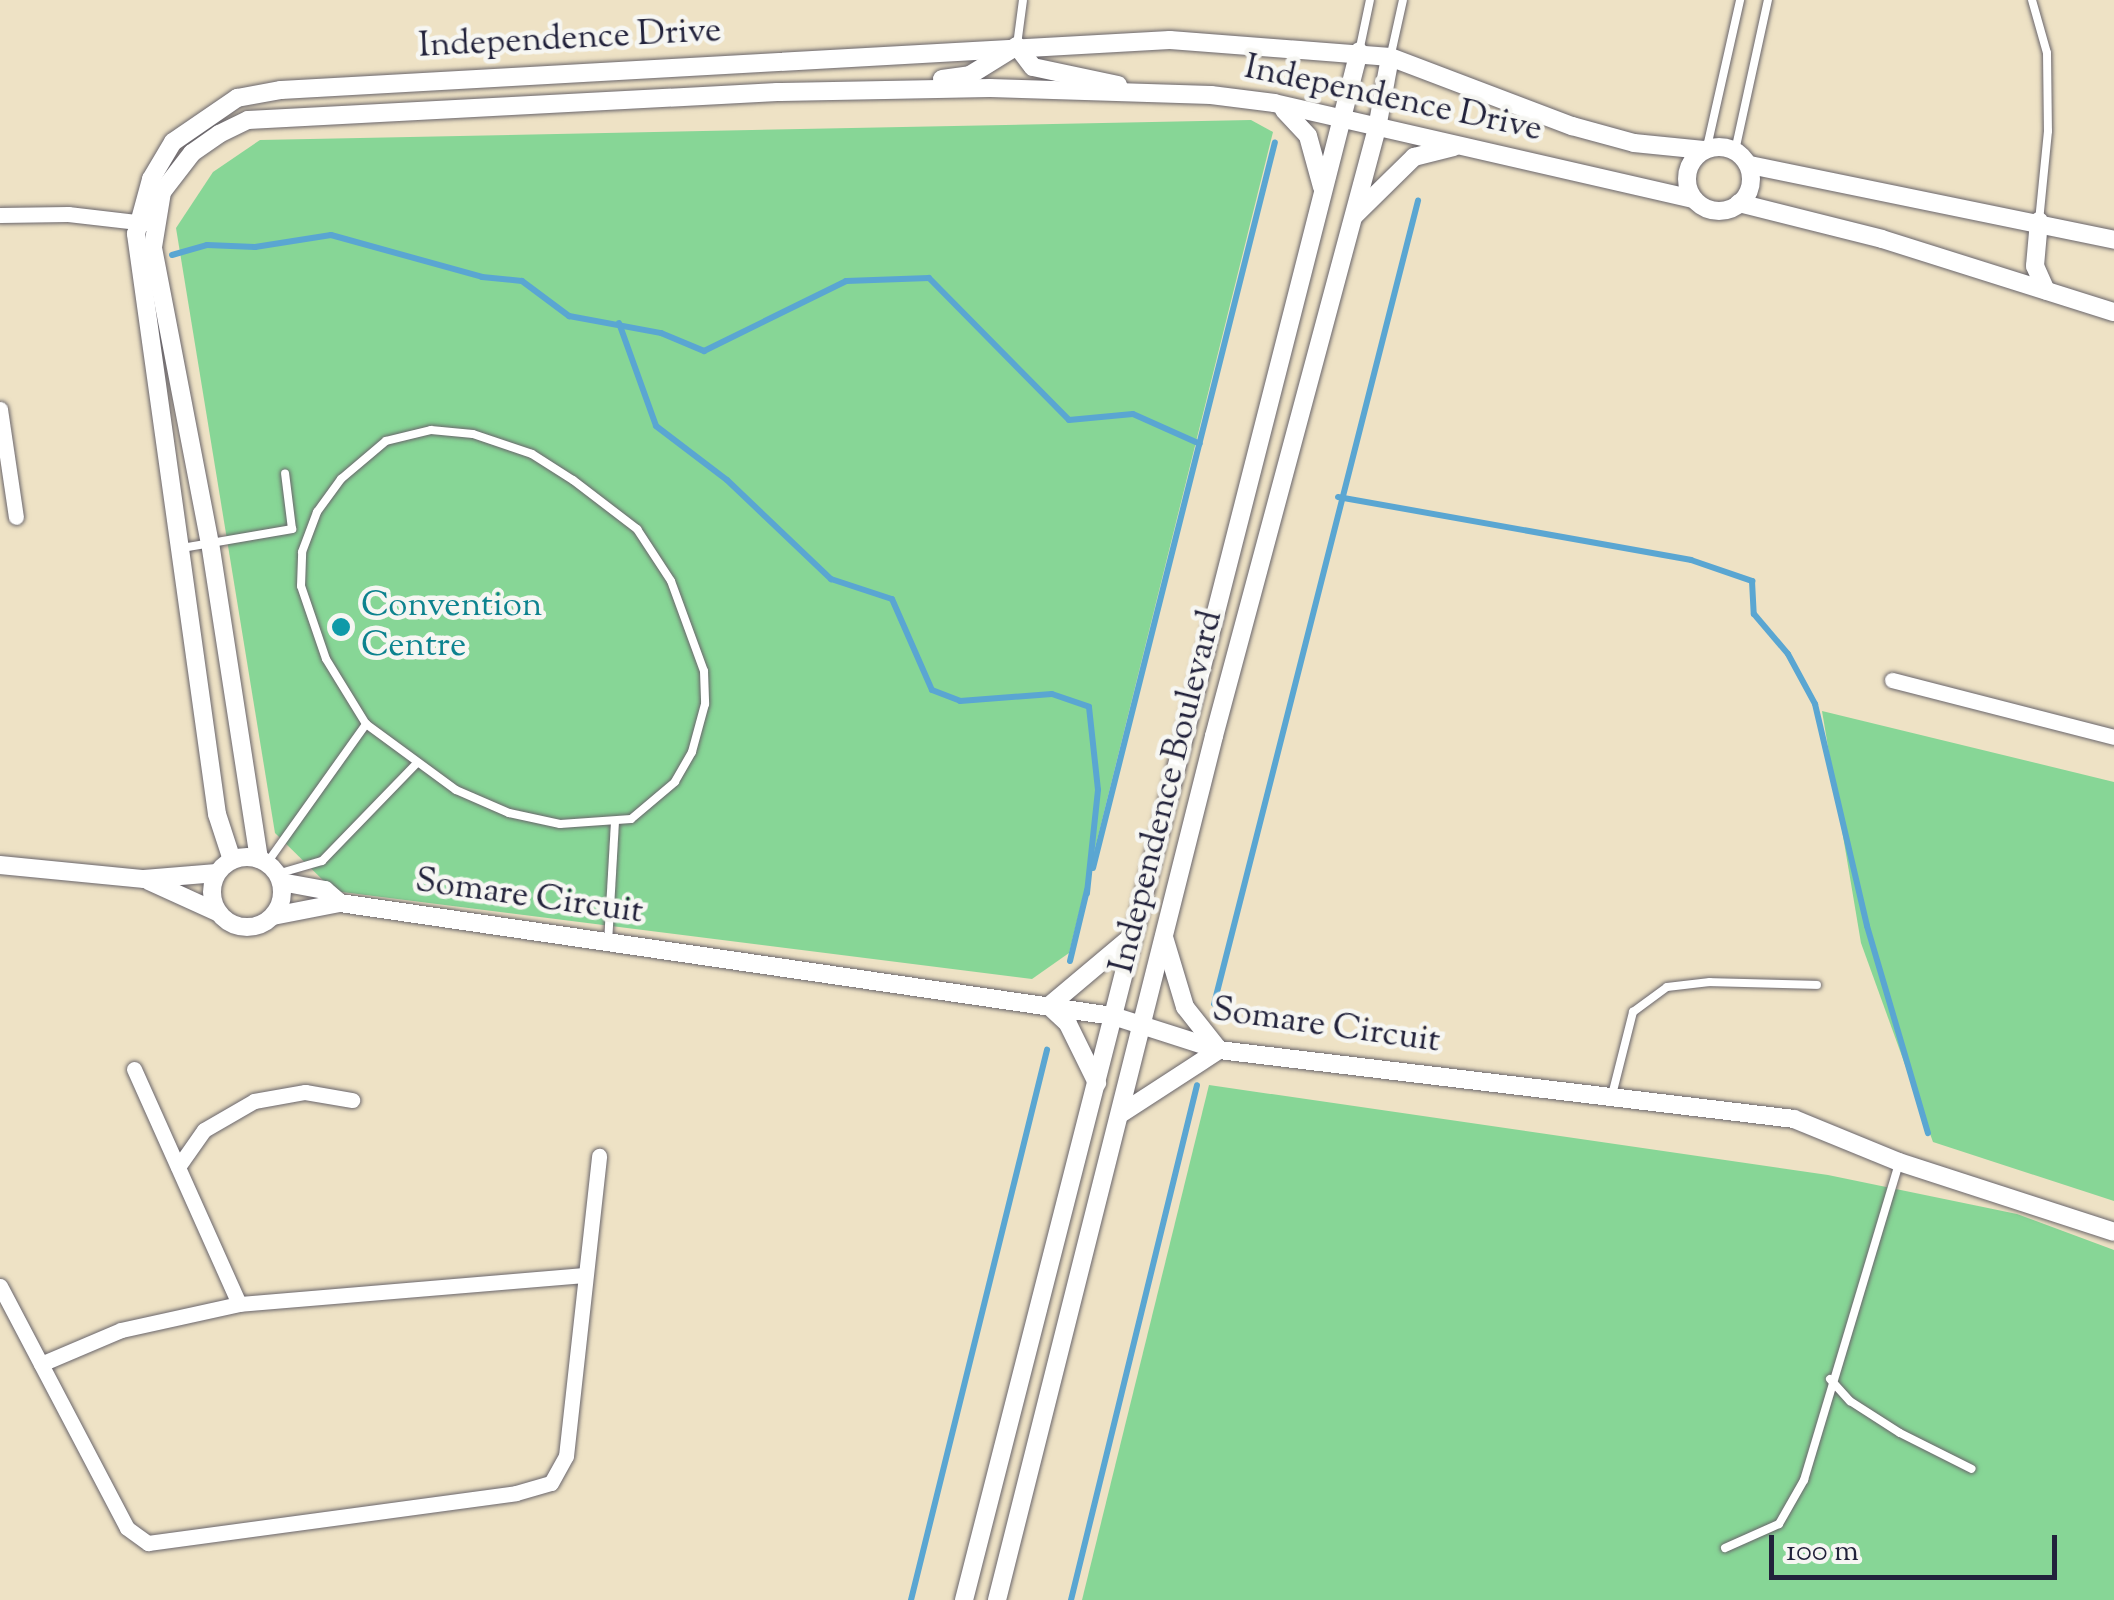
<!DOCTYPE html>
<style>
body{margin:0}
#map{position:relative;width:2114px;height:1600px;overflow:hidden;background:#eee2c5;font-family:"Sorts Mill Goudy",serif}
div>[style]{position:absolute}
[style*='--x']{left:calc(var(--x)*1px);top:calc(var(--y)*1px);width:calc(var(--w)*1px);rotate:calc(var(--a)*1deg)}
.green>*{inset:0;background:#87d696}
.stream>*{height:6px;margin:-3px;padding:0 3px;transform-origin:3px;border-radius:3px;background:#5aa6d2}
.roads{filter:drop-shadow(0 0 2px #69656b) drop-shadow(0 0 2px #69656b)}
.service>*{height:8px;margin:-4px;padding:0 4px;transform-origin:4px;border-radius:4px;background:#fff}
.minor>*{height:15px;margin:-7.5px;padding:0 7.5px;transform-origin:7.5px;border-radius:7.5px;background:#fff}
.tertiary>*{height:18px;margin:-9px;padding:0 9px;transform-origin:9px;border-radius:9px;background:#fff}
.tertiary>.ring{margin:-9px;padding:0;box-sizing:content-box;background:none;border:18px solid #fff;border-radius:50%}
.dots>*{width:28px;height:28px;translate:-50% -50%;box-sizing:border-box;border:5px solid #f6f6f2;border-radius:50%}
span{translate:-50% -50%;white-space:nowrap;text-align:center;line-height:1.15;-webkit-text-stroke:9px #f6f6f2;paint-order:stroke}
.street-label{font-size:35px;color:#22223b}
.culture-label{font-size:35px;color:#0d838f}
.left{translate:0 -50%;text-align:left}
.scale{position:absolute;left:1769px;top:1535px;width:288px;height:45px;box-sizing:border-box;border:5px solid #22223b;border-top:0;padding-left:12px;font-size:30px;line-height:35px;white-space:nowrap;color:#22223b;-webkit-text-stroke:8px #f6f6f2;paint-order:stroke}
</style>
<div id="map">
<div class="green">
<div style="clip-path:polygon(1251px 120px,1273px 132px,1069px 953px,1032px 979px,334px 891px,275px 833px,176px 228px,213px 172px,260px 140px)"></div>
<div style="clip-path:polygon(1822px 711px,2114px 782px,2114px 1201px,1933px 1142px,1861px 943px)"></div>
<div style="clip-path:polygon(1209px 1085px,1828px 1175px,2017px 1214px,2114px 1250px,2114px 1600px,1082px 1600px)"></div>
</div>
<div class="stream">
<div style="--x:172;--y:255;--w:36;--a:-16"></div>
<div style="--x:207;--y:245;--w:48;--a:2.4"></div>
<div style="--x:255;--y:247;--w:77;--a:-9"></div>
<div style="--x:331;--y:235;--w:157;--a:15.5"></div>
<div style="--x:482;--y:277;--w:40;--a:5.7"></div>
<div style="--x:522;--y:281;--w:59;--a:36.7"></div>
<div style="--x:569;--y:316;--w:94;--a:10.5"></div>
<div style="--x:661;--y:333;--w:47;--a:22.7"></div>
<div style="--x:704;--y:351;--w:158;--a:-26.2"></div>
<div style="--x:846;--y:281;--w:83;--a:-2.1"></div>
<div style="--x:929;--y:278;--w:199;--a:45.4"></div>
<div style="--x:1069;--y:420;--w:64;--a:-5.4"></div>
<div style="--x:1133;--y:414;--w:73;--a:24.1"></div>
<div style="--x:619;--y:323;--w:109;--a:70.2"></div>
<div style="--x:656;--y:426;--w:89;--a:37.3"></div>
<div style="--x:727;--y:480;--w:144;--a:43.6"></div>
<div style="--x:831;--y:579;--w:64;--a:18.2"></div>
<div style="--x:892;--y:599;--w:99;--a:66.3"></div>
<div style="--x:932;--y:690;--w:30;--a:21"></div>
<div style="--x:960;--y:701;--w:92;--a:-4.4"></div>
<div style="--x:1052;--y:694;--w:39;--a:19"></div>
<div style="--x:1089;--y:707;--w:83;--a:83.8"></div>
<div style="--x:1098;--y:790;--w:104;--a:96.1"></div>
<div style="--x:1338;--y:497;--w:359;--a:10.1"></div>
<div style="--x:1691;--y:560;--w:65;--a:19"></div>
<div style="--x:1752;--y:581;--w:33;--a:87"></div>
<div style="--x:1754;--y:614;--w:52;--a:49.6"></div>
<div style="--x:1788;--y:654;--w:57;--a:61.6"></div>
<div style="--x:1815;--y:704;--w:228;--a:76.8"></div>
<div style="--x:1867;--y:926;--w:216;--a:73.6"></div>
<div style="--x:1093;--y:868;--w:748;--a:-75.93"></div>
<div style="--x:1070;--y:961;--w:73;--a:-76.5"></div>
<div style="--x:1214;--y:1004;--w:829;--a:-75.75"></div>
<div style="--x:911;--y:1600;--w:567;--a:-76.11"></div>
<div style="--x:1071;--y:1600;--w:530;--a:-76.25"></div>
</div>
<div class="roads">
<div class="service">
<div style="--x:2032;--y:0;--w:55;--a:74.2"></div>
<div style="--x:2047;--y:53;--w:78;--a:89.3"></div>
<div style="--x:2048;--y:131;--w:90;--a:95.7"></div>
<div style="--x:1017;--y:45;--w:45;--a:-82.4"></div>
<div style="--x:1359;--y:52;--w:53;--a:-78.1"></div>
<div style="--x:1391;--y:54;--w:55;--a:-77.5"></div>
<div style="--x:1707;--y:147;--w:151;--a:-77.3"></div>
<div style="--x:1735;--y:151;--w:155;--a:-77.7"></div>
<div style="--x:431;--y:430;--w:42;--a:5.4"></div>
<div style="--x:473;--y:434;--w:62;--a:18.7"></div>
<div style="--x:532;--y:454;--w:49;--a:32.4"></div>
<div style="--x:573;--y:480;--w:81;--a:37.4"></div>
<div style="--x:637;--y:529;--w:62;--a:56.8"></div>
<div style="--x:671;--y:581;--w:96;--a:69.9"></div>
<div style="--x:704;--y:671;--w:33;--a:88"></div>
<div style="--x:705;--y:704;--w:50;--a:105.2"></div>
<div style="--x:692;--y:752;--w:34;--a:120"></div>
<div style="--x:675;--y:782;--w:57;--a:139.9"></div>
<div style="--x:631;--y:819;--w:71;--a:176"></div>
<div style="--x:560;--y:824;--w:52;--a:-167.8"></div>
<div style="--x:509;--y:813;--w:58;--a:-156.5"></div>
<div style="--x:456;--y:790;--w:112;--a:-143.7"></div>
<div style="--x:366;--y:724;--w:76;--a:-121.6"></div>
<div style="--x:326;--y:659;--w:77;--a:-108.9"></div>
<div style="--x:301;--y:586;--w:34;--a:-88"></div>
<div style="--x:302;--y:552;--w:43;--a:-69.4"></div>
<div style="--x:317;--y:512;--w:41;--a:-54"></div>
<div style="--x:341;--y:479;--w:59;--a:-40.2"></div>
<div style="--x:386;--y:441;--w:46;--a:-13.7"></div>
<div style="--x:182;--y:548;--w:112;--a:-9.8"></div>
<div style="--x:292;--y:529;--w:56;--a:-97.1"></div>
<div style="--x:267;--y:863;--w:171;--a:-54.5"></div>
<div style="--x:277;--y:874;--w:47;--a:-16.1"></div>
<div style="--x:322;--y:861;--w:134;--a:-45.9"></div>
<div style="--x:608;--y:943;--w:120;--a:-86.7"></div>
<div style="--x:1612;--y:1095;--w:86;--a:-75.8"></div>
<div style="--x:1633;--y:1012;--w:42;--a:-36.3"></div>
<div style="--x:1667;--y:987;--w:43;--a:-6.6"></div>
<div style="--x:1710;--y:982;--w:107;--a:1.6"></div>
<div style="--x:1830;--y:1379;--w:30;--a:48"></div>
<div style="--x:1850;--y:1401;--w:59;--a:32.6"></div>
<div style="--x:1900;--y:1433;--w:80;--a:26.6"></div>
<div style="--x:1725;--y:1548;--w:59;--a:-24"></div>
<div style="--x:1779;--y:1524;--w:51;--a:-60.4"></div>
<div style="--x:1804;--y:1480;--w:331;--a:-73.3"></div>
</div>
<div class="minor">
<div style="--x:0;--y:215;--w:68;--a:-0.8"></div>
<div style="--x:68;--y:214;--w:79;--a:6.6"></div>
<div style="--x:0;--y:409;--w:109;--a:81.6"></div>
<div style="--x:1892;--y:680;--w:229;--a:14.4"></div>
<div style="--x:134;--y:1069;--w:257;--a:65.9"></div>
<div style="--x:239;--y:1304;--w:345;--a:-4.8"></div>
<div style="--x:178;--y:1167;--w:45;--a:-54.9"></div>
<div style="--x:204;--y:1130;--w:58;--a:-30.1"></div>
<div style="--x:254;--y:1101;--w:52;--a:-10"></div>
<div style="--x:305;--y:1092;--w:48;--a:9.7"></div>
<div style="--x:0;--y:1286;--w:273;--a:62.3"></div>
<div style="--x:127;--y:1528;--w:26;--a:36"></div>
<div style="--x:148;--y:1543;--w:371;--a:-7.7"></div>
<div style="--x:516;--y:1493;--w:36;--a:-16"></div>
<div style="--x:551;--y:1483;--w:31;--a:-61"></div>
<div style="--x:566;--y:1456;--w:302;--a:-83.7"></div>
<div style="--x:41;--y:1364;--w:87;--a:-23"></div>
<div style="--x:121;--y:1330;--w:121;--a:-12.4"></div>
</div>
<div class="tertiary">
<div style="--x:1017;--y:46;--w:26;--a:53"></div>
<div style="--x:1033;--y:67;--w:87;--a:12"></div>
<div style="--x:942;--y:79;--w:28;--a:-8"></div>
<div style="--x:970;--y:75;--w:55;--a:-31.7"></div>
<div style="--x:1284;--y:110;--w:35;--a:47"></div>
<div style="--x:1308;--y:136;--w:53;--a:74.6"></div>
<div class="ring" style="left:1687px;top:147px;width:46px;height:46px"></div>
<div style="--x:1750;--y:165;--w:372;--a:11.6"></div>
<div style="--x:1739;--y:203;--w:147;--a:14.1"></div>
<div style="--x:1882;--y:239;--w:243;--a:17.5"></div>
<div style="--x:1355;--y:215;--w:83;--a:-44.5"></div>
<div style="--x:1414;--y:157;--w:41;--a:-14"></div>
<div style="--x:2039;--y:221;--w:45;--a:95.1"></div>
<div style="--x:2035;--y:266;--w:27;--a:66"></div>
<div class="ring" style="left:212px;top:857px;width:52px;height:52px"></div>
<div style="--x:259;--y:859;--w:319;--a:-98.8"></div>
<div style="--x:210;--y:544;--w:302;--a:-100.9"></div>
<div style="--x:153;--y:247;--w:56;--a:-80.7"></div>
<div style="--x:162;--y:192;--w:49;--a:-52.4"></div>
<div style="--x:192;--y:153;--w:33;--a:-35"></div>
<div style="--x:219;--y:134;--w:32;--a:-26"></div>
<div style="--x:248;--y:120;--w:530;--a:-3.03"></div>
<div style="--x:777;--y:92;--w:213;--a:-1.1"></div>
<div style="--x:990;--y:88;--w:221;--a:1.8"></div>
<div style="--x:1211;--y:95;--w:64;--a:7.2"></div>
<div style="--x:1274;--y:103;--w:431;--a:12.9"></div>
<div style="--x:232;--y:860;--w:48;--a:-108.1"></div>
<div style="--x:217;--y:814;--w:586;--a:-97.95"></div>
<div style="--x:136;--y:234;--w:57;--a:-74.7"></div>
<div style="--x:151;--y:179;--w:43;--a:-59.3"></div>
<div style="--x:173;--y:142;--w:78;--a:-34.5"></div>
<div style="--x:237;--y:98;--w:45;--a:-10.3"></div>
<div style="--x:281;--y:90;--w:890;--a:-3.22"></div>
<div style="--x:1170;--y:40;--w:221;--a:4.4"></div>
<div style="--x:1390;--y:57;--w:195;--a:20.8"></div>
<div style="--x:1572;--y:126;--w:64;--a:15.3"></div>
<div style="--x:1634;--y:143;--w:70;--a:5.7"></div>
<div style="--x:0;--y:865;--w:145;--a:5.6"></div>
<div style="--x:144;--y:879;--w:73;--a:-4.7"></div>
<div style="--x:149;--y:881;--w:75;--a:24.5"></div>
<div style="--x:281;--y:882;--w:45;--a:10.3"></div>
<div style="--x:325;--y:890;--w:20;--a:41"></div>
<div style="--x:273;--y:916;--w:68;--a:-11"></div>
<div style="--x:340;--y:903;--w:781;--a:8.32"></div>
<div style="--x:1113;--y:1016;--w:111;--a:17.8"></div>
<div style="--x:1219;--y:1050;--w:579;--a:6.84"></div>
<div style="--x:1794;--y:1119;--w:113;--a:22.3"></div>
<div style="--x:1899;--y:1162;--w:226;--a:18"></div>
<div style="--x:1164;--y:937;--w:73;--a:73.3"></div>
<div style="--x:1185;--y:1007;--w:55;--a:51.7"></div>
<div style="--x:1049;--y:1006;--w:107;--a:-40.1"></div>
<div style="--x:1049;--y:1006;--w:26;--a:43"></div>
<div style="--x:1068;--y:1024;--w:66;--a:63.8"></div>
<div style="--x:1122;--y:1113;--w:116;--a:-33"></div>
<div style="--x:964;--y:1600;--w:1598;--a:-75.69"></div>
<div style="--x:997;--y:1600;--w:891;--a:-75.9"></div>
<div style="--x:1214;--y:736;--w:629;--a:-74.99"></div>
<div style="--x:1377;--y:128;--w:72;--a:-79.6"></div>
</div>
</div>
<div class="dots">
<div style="left:341px;top:627px;background:#0f9aa8"></div>
</div>
<div class="street-label">
<span style="left:570px;top:40px;rotate:-3deg">Independence Drive</span>
<span style="left:1393px;top:100px;rotate:12deg">Independence Drive</span>
<span style="left:1168px;top:792px;rotate:-76deg">Independence Boulevard</span>
<span style="left:529px;top:898px;rotate:8deg">Somare Circuit</span>
<span style="left:1326px;top:1027px;rotate:8deg">Somare Circuit</span>
</div>
<div class="culture-label">
<span class="left" style="left:361px;top:627px">Convention<br>Centre</span>
</div>
<div class="scale">100 m</div>
</div>
